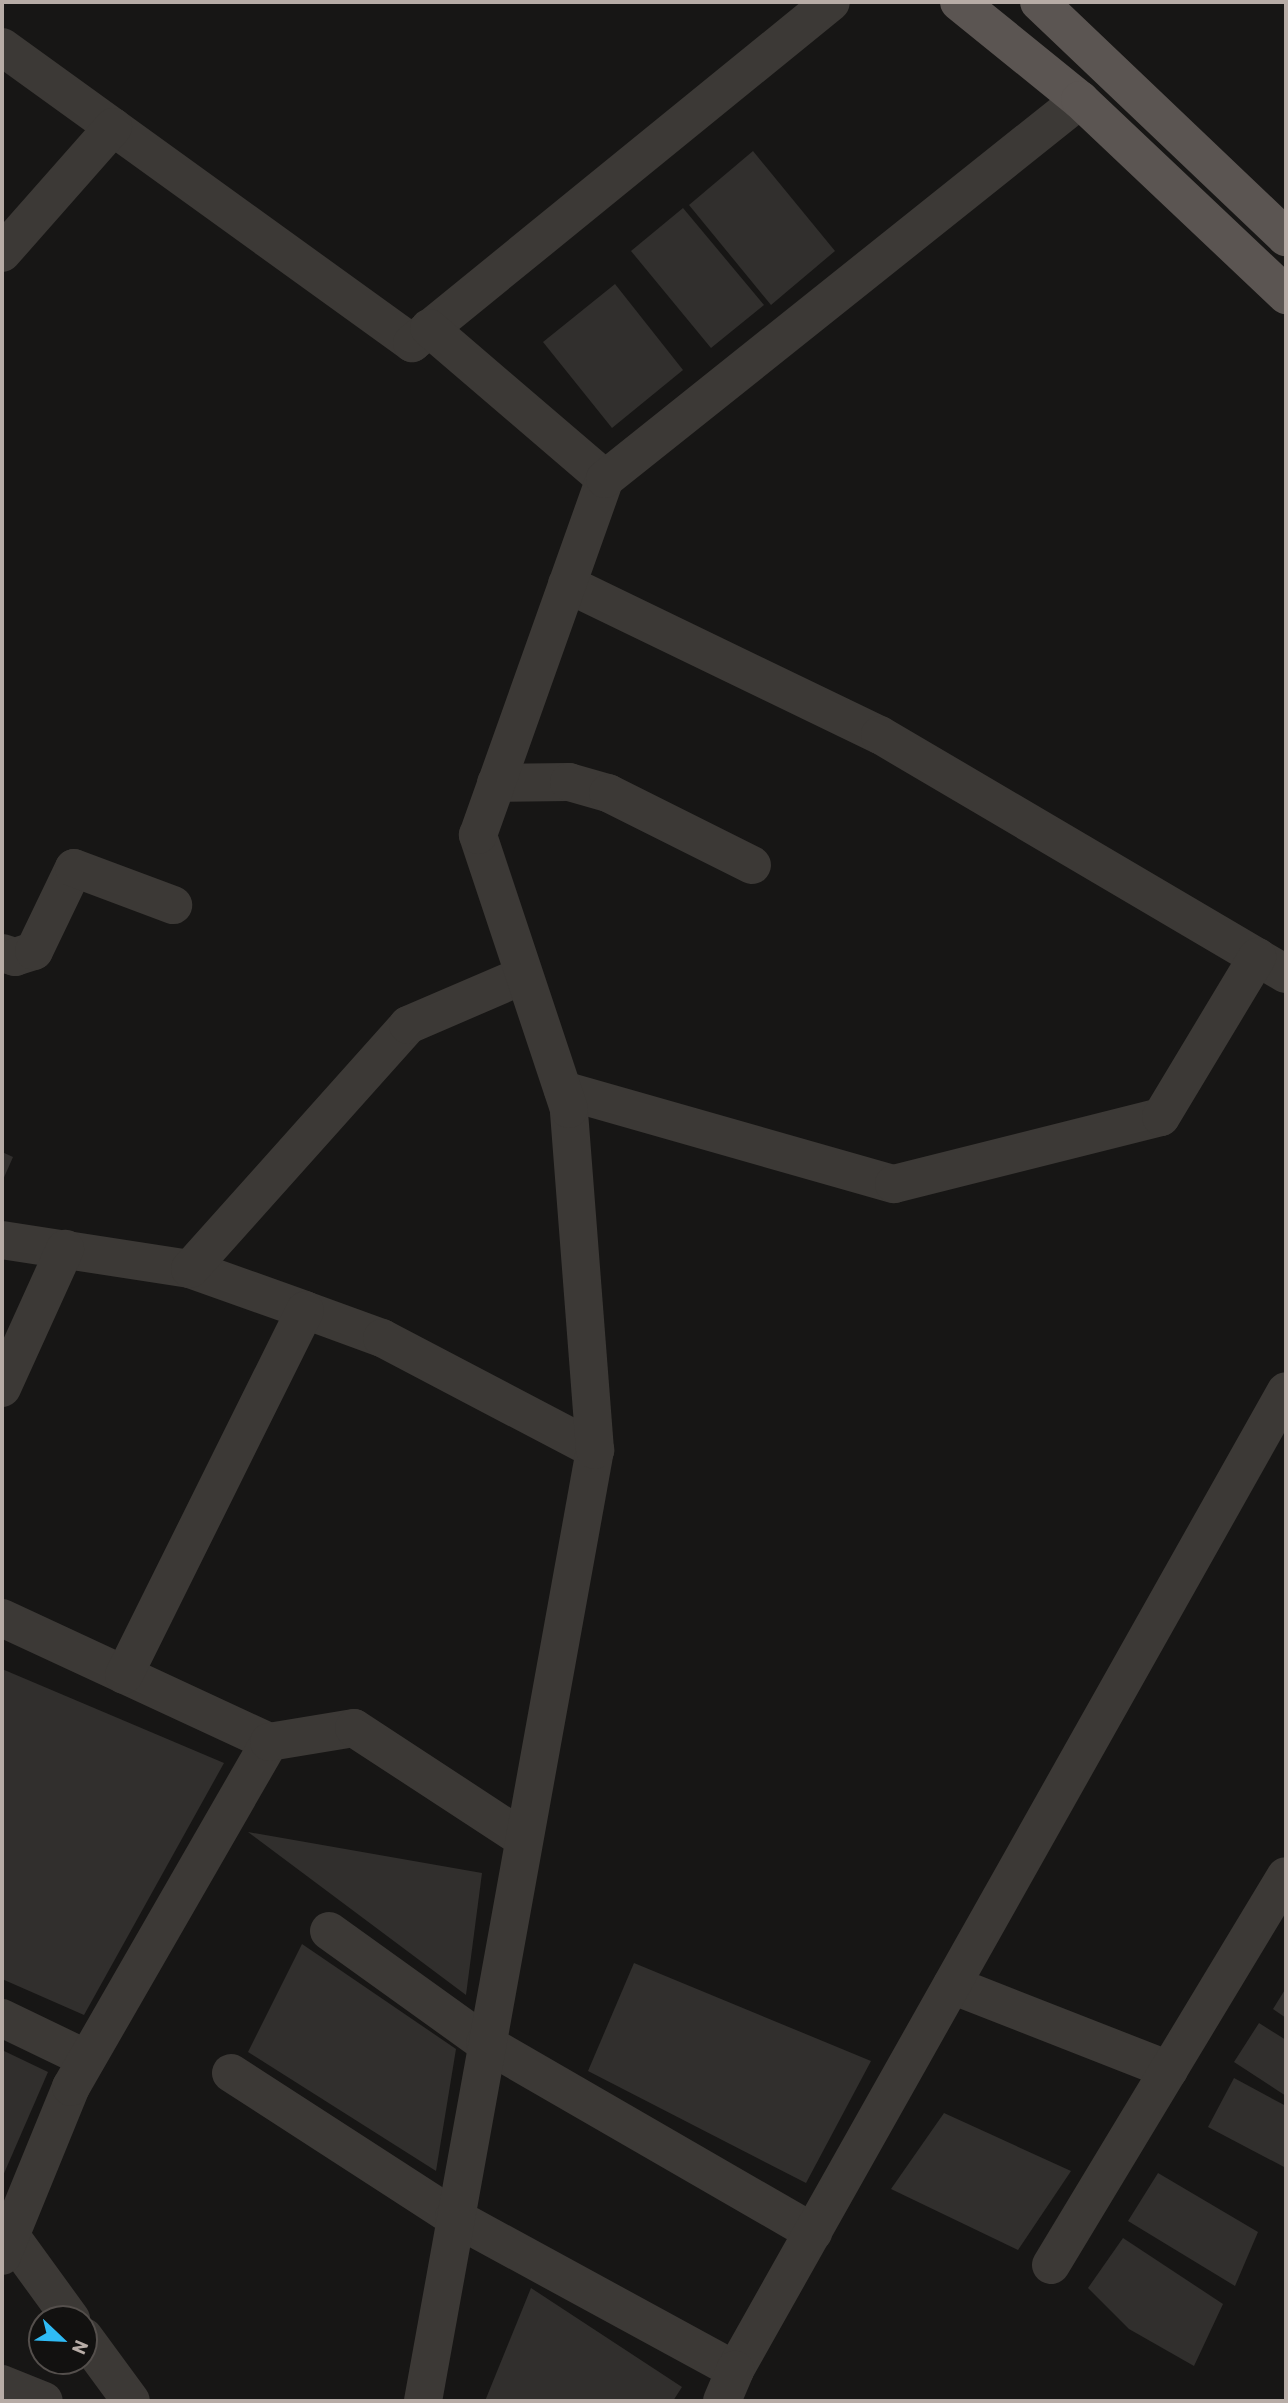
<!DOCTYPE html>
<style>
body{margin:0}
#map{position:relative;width:1288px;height:2403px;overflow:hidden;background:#171615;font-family:Barlow,sans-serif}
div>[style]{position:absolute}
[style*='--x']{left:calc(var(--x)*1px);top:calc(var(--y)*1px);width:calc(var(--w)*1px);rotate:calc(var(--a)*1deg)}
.building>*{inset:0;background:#312f2d}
.minor>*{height:38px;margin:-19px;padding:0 19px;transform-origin:19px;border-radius:19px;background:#3c3936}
.major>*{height:38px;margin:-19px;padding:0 19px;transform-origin:19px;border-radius:19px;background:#5b5552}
span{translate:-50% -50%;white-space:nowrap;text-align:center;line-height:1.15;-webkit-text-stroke:5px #121110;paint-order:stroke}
.frame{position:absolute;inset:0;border:4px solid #b7aca6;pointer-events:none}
.north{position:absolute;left:28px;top:2305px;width:70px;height:70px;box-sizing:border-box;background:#121110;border:2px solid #544f4c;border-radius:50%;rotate:113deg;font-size:19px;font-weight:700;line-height:28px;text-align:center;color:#b7aca6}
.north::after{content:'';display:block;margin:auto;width:24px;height:32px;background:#2fbbf5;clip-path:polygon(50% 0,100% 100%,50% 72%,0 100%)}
</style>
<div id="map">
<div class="building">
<div style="clip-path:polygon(753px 151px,835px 251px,771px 305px,689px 205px)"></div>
<div style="clip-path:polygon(683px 208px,764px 305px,711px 348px,631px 251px)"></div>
<div style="clip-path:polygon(615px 284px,683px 370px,612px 428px,543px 342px)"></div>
<div style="clip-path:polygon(2px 1152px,13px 1157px,2px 1182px)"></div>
<div style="clip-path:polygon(2px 1669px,224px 1763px,84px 2015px,2px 1979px)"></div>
<div style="clip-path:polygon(248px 1832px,482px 1873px,466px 1995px)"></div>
<div style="clip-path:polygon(302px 1944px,456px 2049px,436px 2171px,248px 2052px)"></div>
<div style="clip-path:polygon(634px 1963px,871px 2061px,806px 2183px,588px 2071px)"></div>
<div style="clip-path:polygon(1286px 1988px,1286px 2018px,1273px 2009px)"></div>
<div style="clip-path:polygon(1259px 2023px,1286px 2040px,1286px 2096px,1234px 2062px)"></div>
<div style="clip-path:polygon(2px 2050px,48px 2072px,2px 2178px)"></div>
<div style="clip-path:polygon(1234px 2078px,1286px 2106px,1286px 2168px,1208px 2127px)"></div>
<div style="clip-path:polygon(944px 2113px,1071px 2171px,1018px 2250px,891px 2189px)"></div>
<div style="clip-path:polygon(1158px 2173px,1258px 2232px,1235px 2286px,1128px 2221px)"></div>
<div style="clip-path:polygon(1123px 2238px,1223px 2304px,1194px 2366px,1129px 2329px,1088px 2288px)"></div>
<div style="clip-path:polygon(531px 2288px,682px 2387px,673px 2401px,485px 2401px)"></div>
</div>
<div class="minor">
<div style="--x:2;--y:47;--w:506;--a:35.83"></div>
<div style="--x:412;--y:343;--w:540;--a:-39.14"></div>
<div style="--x:2;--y:253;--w:168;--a:-48.6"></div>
<div style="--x:429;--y:328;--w:232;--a:40.6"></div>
<div style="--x:567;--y:584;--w:348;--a:25.8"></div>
<div style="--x:880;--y:735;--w:471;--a:30.5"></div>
<div style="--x:496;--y:783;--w:73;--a:-0.8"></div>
<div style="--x:569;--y:782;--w:41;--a:15.8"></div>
<div style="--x:608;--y:793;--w:161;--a:26.6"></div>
<div style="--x:2;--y:953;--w:14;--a:17"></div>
<div style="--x:15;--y:957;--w:20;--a:-18"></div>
<div style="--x:34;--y:951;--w:92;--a:-64.3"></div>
<div style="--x:74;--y:868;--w:106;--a:20.5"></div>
<div style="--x:563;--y:1090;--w:344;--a:15.9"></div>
<div style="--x:894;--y:1184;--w:275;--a:-14.1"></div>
<div style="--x:1161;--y:1117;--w:187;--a:-59"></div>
<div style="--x:2;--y:1240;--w:190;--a:8.8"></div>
<div style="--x:190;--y:1269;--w:122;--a:19.6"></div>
<div style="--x:305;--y:1310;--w:82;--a:20"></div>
<div style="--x:382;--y:1338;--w:241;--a:27.7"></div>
<div style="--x:190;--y:1269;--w:327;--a:-48.2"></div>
<div style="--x:408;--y:1025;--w:126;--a:-23.3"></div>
<div style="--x:2;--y:1388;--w:153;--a:-65.6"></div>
<div style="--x:2;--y:1618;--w:294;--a:24.9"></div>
<div style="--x:124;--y:1675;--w:407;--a:-63.6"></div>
<div style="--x:329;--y:1931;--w:192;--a:35.7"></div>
<div style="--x:485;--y:2043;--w:379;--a:30"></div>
<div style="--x:952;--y:1985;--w:233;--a:21.4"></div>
<div style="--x:2;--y:2018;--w:94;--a:25.8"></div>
<div style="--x:231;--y:2073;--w:265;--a:32.9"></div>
<div style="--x:454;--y:2217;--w:320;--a:28.6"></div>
<div style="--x:735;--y:2370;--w:1123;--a:-60.63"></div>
<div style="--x:10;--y:2235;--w:104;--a:54"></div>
<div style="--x:2;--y:2256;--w:183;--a:-67.8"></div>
<div style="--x:71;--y:2087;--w:398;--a:-60.1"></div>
<div style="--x:269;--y:1742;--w:86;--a:-9.4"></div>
<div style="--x:354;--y:1728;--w:201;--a:33.2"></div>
<div style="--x:1051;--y:2265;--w:454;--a:-58.9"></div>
<div style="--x:84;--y:2337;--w:79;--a:53.7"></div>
<div style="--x:2;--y:2384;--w:45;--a:22"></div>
<div style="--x:423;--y:2401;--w:966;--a:-79.75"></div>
<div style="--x:595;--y:1450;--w:342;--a:-94.4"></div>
<div style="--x:569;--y:1109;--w:289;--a:-108.4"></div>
<div style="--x:478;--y:835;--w:378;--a:-70.4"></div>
<div style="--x:605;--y:479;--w:608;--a:-38.59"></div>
<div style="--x:722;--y:2401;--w:34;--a:-67"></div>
</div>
<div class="major">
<div style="--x:959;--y:2;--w:156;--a:39"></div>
<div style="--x:1080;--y:100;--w:284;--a:43.4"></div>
<div style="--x:1039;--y:2;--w:341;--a:43.6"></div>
</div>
<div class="frame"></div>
<div class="north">N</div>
</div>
